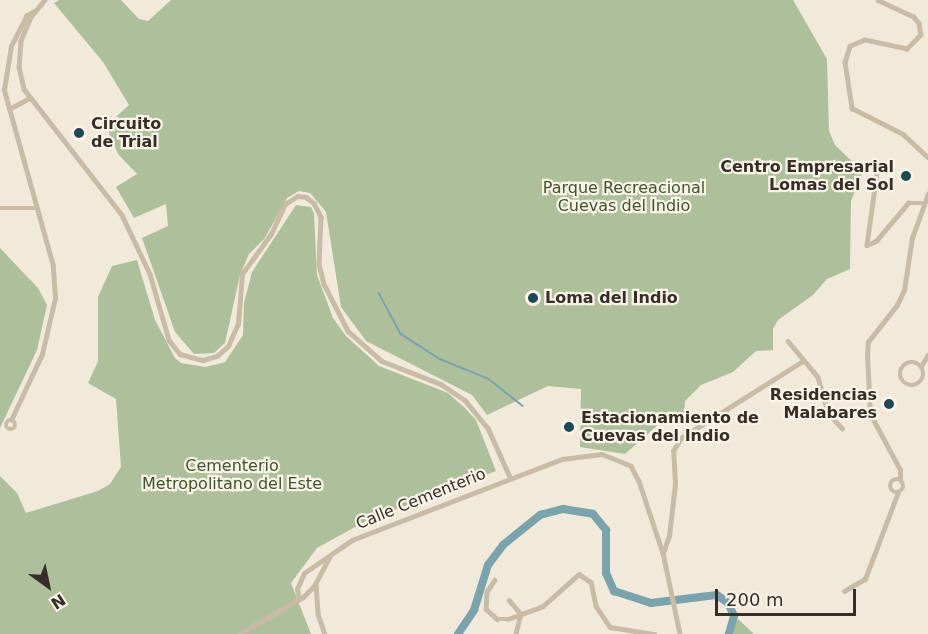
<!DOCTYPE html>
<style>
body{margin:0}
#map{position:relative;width:928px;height:634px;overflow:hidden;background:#f1eadb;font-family:"DejaVu Sans",sans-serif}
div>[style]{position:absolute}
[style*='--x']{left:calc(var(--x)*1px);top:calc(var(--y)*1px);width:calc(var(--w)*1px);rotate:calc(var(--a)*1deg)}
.green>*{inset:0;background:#adc09b}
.stream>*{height:1.5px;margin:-0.75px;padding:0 0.75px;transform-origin:0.75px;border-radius:0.75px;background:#7aa3ae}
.river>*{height:8px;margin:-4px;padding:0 4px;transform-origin:4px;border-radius:4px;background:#7aa3ae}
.minor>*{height:4.5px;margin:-2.25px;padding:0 2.25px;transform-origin:2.25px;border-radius:2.25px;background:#c9bca7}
.minor>.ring{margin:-2.25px;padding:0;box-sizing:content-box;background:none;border:4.5px solid #c9bca7;border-radius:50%}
.dots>*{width:16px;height:16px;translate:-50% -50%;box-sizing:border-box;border:3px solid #f9f4e7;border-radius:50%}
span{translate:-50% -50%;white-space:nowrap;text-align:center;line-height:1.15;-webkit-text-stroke:4.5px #f9f4e7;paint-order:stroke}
.poi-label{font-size:16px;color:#362e27;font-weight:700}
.left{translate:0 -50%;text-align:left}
.right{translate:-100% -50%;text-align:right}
.park-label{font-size:16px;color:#3e542b}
.street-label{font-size:16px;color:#362e27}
.north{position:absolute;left:18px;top:556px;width:60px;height:60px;-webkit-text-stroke:4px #f9f4e7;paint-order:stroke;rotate:147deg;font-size:16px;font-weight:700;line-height:24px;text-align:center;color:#362e27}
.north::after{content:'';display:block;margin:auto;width:21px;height:27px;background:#362e27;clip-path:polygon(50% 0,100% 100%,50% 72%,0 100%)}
.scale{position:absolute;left:715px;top:589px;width:141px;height:27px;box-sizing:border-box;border:3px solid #362e27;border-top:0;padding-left:8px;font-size:18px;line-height:21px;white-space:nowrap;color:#362e27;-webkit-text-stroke:4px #f9f4e7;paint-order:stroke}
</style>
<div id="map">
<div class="green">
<div style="clip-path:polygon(59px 0,121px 0,139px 19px,148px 21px,171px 0,793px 0,827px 59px,829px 131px,835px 145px,863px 172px,851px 201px,850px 269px,827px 279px,813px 295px,778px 320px,773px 329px,773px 350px,756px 351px,733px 372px,701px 385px,685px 401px,684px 413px,659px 424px,625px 454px,580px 447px,581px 389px,548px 386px,487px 415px,472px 395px,366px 341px,341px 307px,326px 212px,310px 193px,299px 191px,287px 198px,265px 238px,249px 254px,240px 275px,225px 343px,214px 353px,194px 354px,175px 332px,142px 238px,168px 226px,166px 204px,134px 218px,116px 187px,137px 174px,118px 154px,106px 126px,129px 105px,103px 62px,54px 3px)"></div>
<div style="clip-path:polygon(296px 205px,311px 207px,314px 214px,317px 275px,333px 318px,346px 336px,379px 366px,448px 393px,465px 408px,476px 420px,496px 471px,366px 521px,317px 548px,291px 583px,311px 634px,0 634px,0 476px,17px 493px,26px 513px,98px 491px,110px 484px,121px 467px,116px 399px,88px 383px,98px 361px,98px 297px,112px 266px,137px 260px,155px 320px,175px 358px,181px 363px,205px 367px,218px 364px,225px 362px,243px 335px,244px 303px,252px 272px)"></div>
<div style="clip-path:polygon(0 248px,38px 288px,47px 305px,37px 350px,0 428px)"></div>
<div style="clip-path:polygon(738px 619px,754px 634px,725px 634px)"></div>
</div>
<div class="stream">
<div style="--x:379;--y:293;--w:47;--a:61.8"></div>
<div style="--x:401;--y:334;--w:46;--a:32.7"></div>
<div style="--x:440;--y:359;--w:53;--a:22.2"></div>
<div style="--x:489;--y:379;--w:43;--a:38.5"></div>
</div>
<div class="river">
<div style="--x:458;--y:634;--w:29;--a:-56"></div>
<div style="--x:474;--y:610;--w:47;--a:-72.7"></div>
<div style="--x:488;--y:565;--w:25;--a:-53"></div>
<div style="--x:503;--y:545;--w:48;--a:-39"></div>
<div style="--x:540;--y:515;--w:24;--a:-15"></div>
<div style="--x:563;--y:509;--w:30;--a:9"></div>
<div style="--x:593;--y:514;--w:21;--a:51"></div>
<div style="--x:606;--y:530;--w:43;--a:90"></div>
<div style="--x:606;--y:573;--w:20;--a:66"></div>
<div style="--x:614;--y:591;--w:39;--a:18"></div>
<div style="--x:651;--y:603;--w:66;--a:-6.9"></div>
<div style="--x:717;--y:595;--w:14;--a:36"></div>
<div style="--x:728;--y:603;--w:14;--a:65"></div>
<div style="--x:734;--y:616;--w:19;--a:106"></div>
</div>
<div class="minor">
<div style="--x:45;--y:0;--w:22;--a:129"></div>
<div style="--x:31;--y:17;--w:26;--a:113"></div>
<div style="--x:21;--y:41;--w:26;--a:94"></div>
<div style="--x:19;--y:67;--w:23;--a:77"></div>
<div style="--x:24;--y:89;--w:160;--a:52.1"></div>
<div style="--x:122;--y:215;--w:65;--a:64.6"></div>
<div style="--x:150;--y:274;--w:69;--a:73.9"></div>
<div style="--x:169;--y:340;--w:18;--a:52"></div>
<div style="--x:180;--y:354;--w:24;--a:15"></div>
<div style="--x:203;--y:360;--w:15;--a:-16"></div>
<div style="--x:217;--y:356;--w:15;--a:-42"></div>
<div style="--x:228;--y:346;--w:24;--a:-66"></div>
<div style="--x:238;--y:324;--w:50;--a:-85.4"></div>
<div style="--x:242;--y:274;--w:49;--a:-54.1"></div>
<div style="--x:271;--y:234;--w:33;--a:-65"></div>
<div style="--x:285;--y:204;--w:15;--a:-32"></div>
<div style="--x:298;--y:196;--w:8;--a:7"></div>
<div style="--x:306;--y:197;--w:10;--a:37"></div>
<div style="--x:314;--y:203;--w:16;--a:63"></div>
<div style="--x:321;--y:217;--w:47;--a:92.4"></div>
<div style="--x:319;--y:264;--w:21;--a:76"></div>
<div style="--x:324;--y:284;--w:53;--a:62.9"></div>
<div style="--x:348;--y:331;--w:45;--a:41.4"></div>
<div style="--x:382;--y:361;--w:63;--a:21.3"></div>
<div style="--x:441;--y:384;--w:29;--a:34"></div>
<div style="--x:465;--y:400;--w:36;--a:51"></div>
<div style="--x:488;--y:428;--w:54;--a:65.8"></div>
<div style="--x:878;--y:0;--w:38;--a:25"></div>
<div style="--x:913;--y:16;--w:9;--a:49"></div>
<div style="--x:919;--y:23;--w:12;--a:81"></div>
<div style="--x:921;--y:35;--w:20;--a:135"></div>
<div style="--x:907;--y:49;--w:43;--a:-167.9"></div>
<div style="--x:865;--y:40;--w:16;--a:158"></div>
<div style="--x:850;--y:46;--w:17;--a:107"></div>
<div style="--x:845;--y:62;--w:47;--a:81.3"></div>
<div style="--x:852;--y:108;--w:57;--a:27"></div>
<div style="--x:903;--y:134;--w:34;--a:43"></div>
<div style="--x:9;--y:109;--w:21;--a:-28"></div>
<div style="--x:877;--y:173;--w:73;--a:97.9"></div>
<div style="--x:867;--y:245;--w:10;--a:-24"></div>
<div style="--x:876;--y:241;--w:50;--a:-49.9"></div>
<div style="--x:908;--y:203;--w:17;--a:0"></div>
<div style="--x:0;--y:208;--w:35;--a:0"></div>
<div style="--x:788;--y:341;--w:47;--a:50.2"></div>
<div style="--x:818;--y:377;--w:37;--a:74"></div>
<div style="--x:828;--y:413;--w:21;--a:47"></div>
<div class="ring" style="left:900px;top:362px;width:19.5px;height:19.5px"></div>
<div style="--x:921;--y:366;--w:13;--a:-58"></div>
<div style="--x:11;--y:420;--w:73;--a:-64.8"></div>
<div style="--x:42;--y:354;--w:57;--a:-76.9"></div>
<div style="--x:55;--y:298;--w:32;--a:-94"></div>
<div style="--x:53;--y:266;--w:183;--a:-105.6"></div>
<div style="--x:4;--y:90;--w:45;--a:-81"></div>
<div style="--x:11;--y:46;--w:34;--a:-63"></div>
<div style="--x:26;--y:16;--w:9;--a:-32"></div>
<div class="ring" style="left:6px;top:420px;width:5.5px;height:5.5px"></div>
<div class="ring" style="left:890px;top:479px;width:9.5px;height:9.5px"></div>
<div style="--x:900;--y:480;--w:10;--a:-90"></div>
<div style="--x:900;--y:470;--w:64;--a:-118.2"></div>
<div style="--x:870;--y:414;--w:59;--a:-92.9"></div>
<div style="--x:867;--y:355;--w:13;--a:-86"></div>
<div style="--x:868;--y:342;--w:47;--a:-51.9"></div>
<div style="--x:897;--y:305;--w:17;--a:-65"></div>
<div style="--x:904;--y:290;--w:53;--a:-81.3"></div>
<div style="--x:912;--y:238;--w:47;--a:-70"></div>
<div style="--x:663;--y:553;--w:18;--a:-71"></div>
<div style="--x:669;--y:536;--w:52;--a:-83.4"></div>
<div style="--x:675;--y:484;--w:33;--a:-93"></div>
<div style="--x:673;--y:451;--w:15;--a:-58"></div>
<div style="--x:681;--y:438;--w:144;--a:-32.3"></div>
<div style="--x:495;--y:580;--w:14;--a:124"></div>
<div style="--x:487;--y:592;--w:17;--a:93"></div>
<div style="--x:486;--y:609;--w:15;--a:42"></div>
<div style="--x:497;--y:619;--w:11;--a:0"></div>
<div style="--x:508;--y:619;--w:37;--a:-20"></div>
<div style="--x:543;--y:606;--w:48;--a:-41.6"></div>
<div style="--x:579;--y:574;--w:14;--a:34"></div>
<div style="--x:591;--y:582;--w:25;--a:78"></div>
<div style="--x:596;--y:606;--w:25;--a:56"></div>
<div style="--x:610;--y:627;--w:45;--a:9"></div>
<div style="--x:316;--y:584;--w:30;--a:86"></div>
<div style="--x:318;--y:614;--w:21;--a:71"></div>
<div style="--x:844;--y:591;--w:24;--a:-30"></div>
<div style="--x:865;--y:579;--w:93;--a:-69.2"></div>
<div style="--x:299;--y:599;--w:10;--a:-101"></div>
<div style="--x:297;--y:589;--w:17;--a:-66"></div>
<div style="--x:304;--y:573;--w:58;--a:-34.5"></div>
<div style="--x:352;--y:540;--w:225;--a:-21.1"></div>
<div style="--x:562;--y:459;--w:40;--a:-7.1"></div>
<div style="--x:602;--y:454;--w:31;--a:22"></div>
<div style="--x:631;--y:466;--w:17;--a:62"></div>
<div style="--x:639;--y:481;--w:76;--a:71.6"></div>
<div style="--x:663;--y:553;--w:83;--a:78.1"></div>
<div style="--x:509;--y:600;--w:18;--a:49"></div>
<div style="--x:521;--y:614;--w:21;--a:104"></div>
<div style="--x:239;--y:634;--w:74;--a:-30"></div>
<div style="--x:303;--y:597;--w:16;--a:-45"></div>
<div style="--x:314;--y:586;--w:34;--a:-62"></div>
</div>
<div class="dots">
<div style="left:79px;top:133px;background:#1d4957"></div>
<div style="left:906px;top:176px;background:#1d4957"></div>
<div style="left:533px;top:298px;background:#1d4957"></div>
<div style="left:889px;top:404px;background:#1d4957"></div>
<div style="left:569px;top:427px;background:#1d4957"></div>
</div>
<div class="poi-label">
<span class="left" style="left:91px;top:133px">Circuito<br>de Trial</span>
<span class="right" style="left:894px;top:176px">Centro Empresarial<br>Lomas del Sol</span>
<span class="left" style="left:545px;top:298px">Loma del Indio</span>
<span class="right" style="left:877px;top:404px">Residencias<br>Malabares</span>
<span class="left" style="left:581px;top:427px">Estacionamiento de<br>Cuevas del Indio</span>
</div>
<div class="park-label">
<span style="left:624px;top:197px">Parque Recreacional<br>Cuevas del Indio</span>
<span style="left:232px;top:475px">Cementerio<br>Metropolitano del Este</span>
</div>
<div class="street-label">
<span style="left:421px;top:499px;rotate:-22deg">Calle Cementerio</span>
</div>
<div class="north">N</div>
<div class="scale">200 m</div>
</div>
